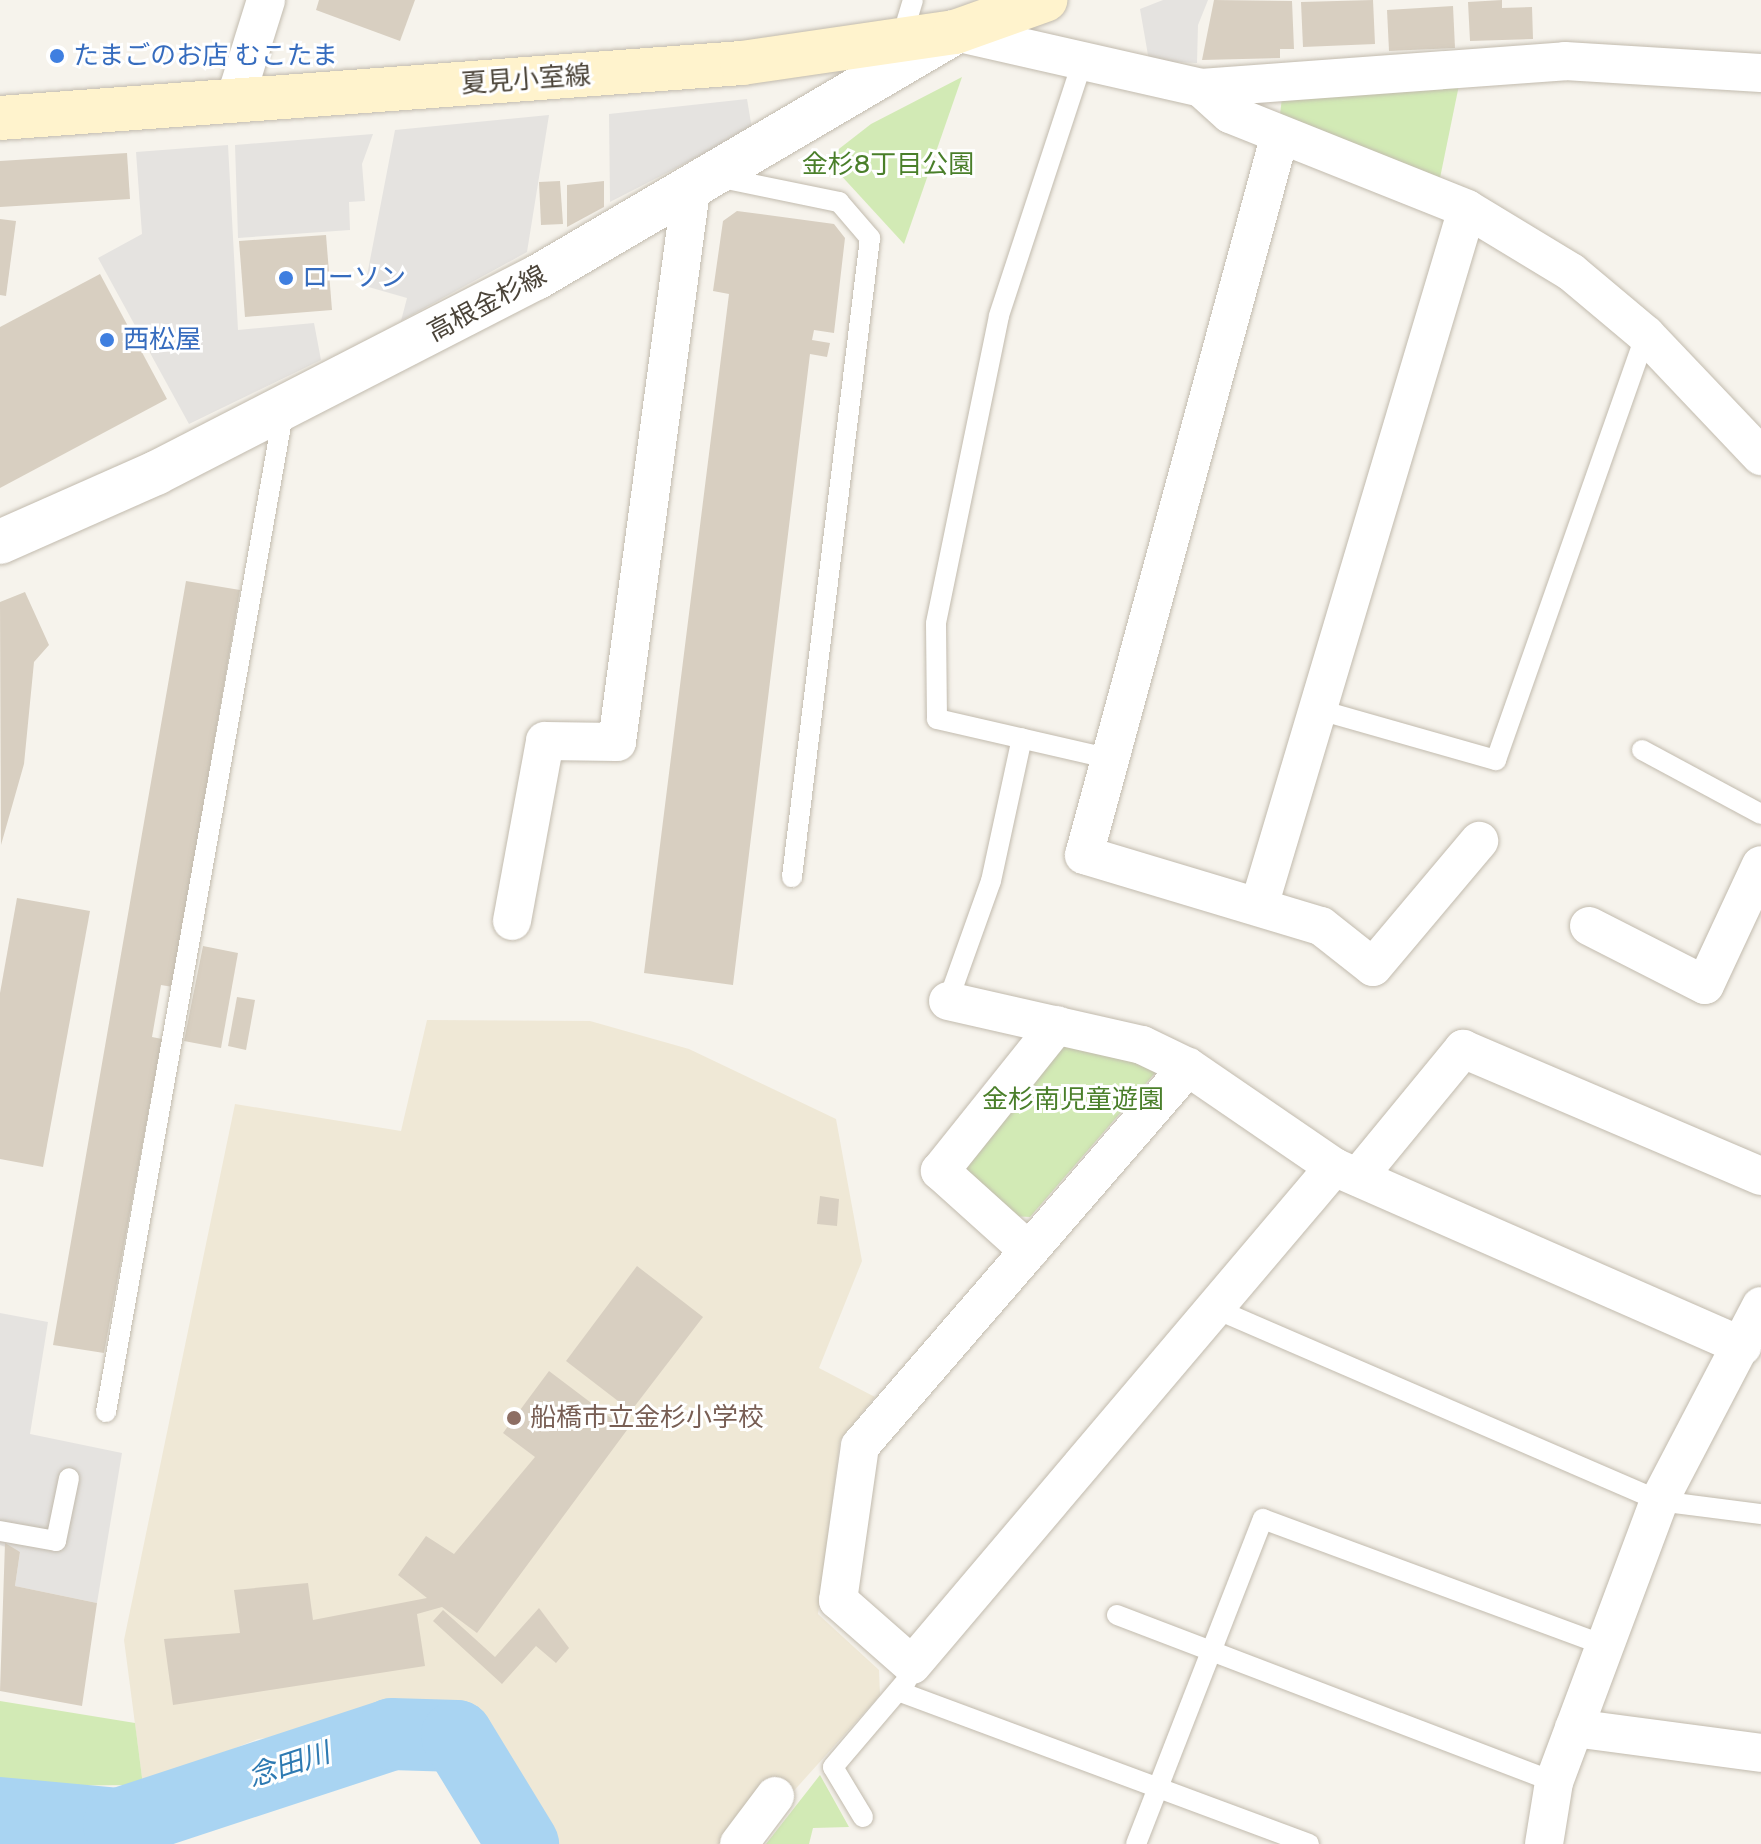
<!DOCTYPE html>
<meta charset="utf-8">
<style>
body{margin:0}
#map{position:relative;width:1761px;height:1844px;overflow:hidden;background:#f6f3ec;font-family:Rubik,"Noto Sans JP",sans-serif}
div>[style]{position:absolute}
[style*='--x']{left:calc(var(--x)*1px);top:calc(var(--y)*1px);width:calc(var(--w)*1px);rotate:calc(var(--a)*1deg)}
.education>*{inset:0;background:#efe8d6}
.green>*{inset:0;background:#d2eab5}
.parking>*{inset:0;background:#e5e3e0}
.river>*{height:72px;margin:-36px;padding:0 36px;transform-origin:36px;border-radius:36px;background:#a9d4f2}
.building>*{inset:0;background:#d8cfc1}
.roads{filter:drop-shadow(0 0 2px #c2bbae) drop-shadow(0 0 2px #c2bbae)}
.service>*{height:20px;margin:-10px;padding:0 10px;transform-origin:10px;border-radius:10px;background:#fff}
.minor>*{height:38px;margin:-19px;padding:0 19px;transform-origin:19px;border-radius:19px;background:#fff}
.tertiary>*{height:44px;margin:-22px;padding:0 22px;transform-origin:22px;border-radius:22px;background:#fff}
.secondary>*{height:44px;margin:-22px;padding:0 22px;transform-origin:22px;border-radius:22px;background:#fff3cd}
.dots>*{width:22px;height:22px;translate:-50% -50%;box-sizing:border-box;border:4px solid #fff;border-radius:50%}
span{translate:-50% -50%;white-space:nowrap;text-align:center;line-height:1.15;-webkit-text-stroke:6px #fff;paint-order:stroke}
.shop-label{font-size:26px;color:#366cbe}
.left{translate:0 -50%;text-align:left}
.street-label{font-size:26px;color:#4b4439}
.park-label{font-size:26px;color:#4a7f2a}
.education-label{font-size:26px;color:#785e54}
.water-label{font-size:28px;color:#2e7ab2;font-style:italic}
</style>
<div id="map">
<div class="education">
<div style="clip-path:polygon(427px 1020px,590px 1021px,689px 1049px,836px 1119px,862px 1261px,819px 1368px,875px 1397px,840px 1440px,818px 1614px,879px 1670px,880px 1695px,791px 1794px,723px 1844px,543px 1844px,480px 1731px,388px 1723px,258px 1739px,143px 1785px,124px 1640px,235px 1104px,401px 1131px)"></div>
</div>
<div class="green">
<div style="clip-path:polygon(962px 77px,904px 244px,826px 159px,871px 124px)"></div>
<div style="clip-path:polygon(1459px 85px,1440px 178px,1280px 115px,1282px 97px)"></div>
<div style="clip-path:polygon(1076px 1045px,1149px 1056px,1155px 1073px,1030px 1217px,1011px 1216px,967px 1178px,965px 1161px,1060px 1047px)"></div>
<div style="clip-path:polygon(0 1701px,135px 1723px,143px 1785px,0 1786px)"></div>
<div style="clip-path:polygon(820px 1775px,849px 1827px,813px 1828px,809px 1844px,766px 1844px)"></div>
</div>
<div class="parking">
<div style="clip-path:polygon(1163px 0,1208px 0,1198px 25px,1197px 63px,1149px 61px,1140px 9px)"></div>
<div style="clip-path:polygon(747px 99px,752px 129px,610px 202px,609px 114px)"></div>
<div style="clip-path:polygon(549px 115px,527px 252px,401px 321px,407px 298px,365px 286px,395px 130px)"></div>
<div style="clip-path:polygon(373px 134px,362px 164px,365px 201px,349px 202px,350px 230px,238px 238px,235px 145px)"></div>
<div style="clip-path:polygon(228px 145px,238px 330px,314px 323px,321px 360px,189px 424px,98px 258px,142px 234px,136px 152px)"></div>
<div style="clip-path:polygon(0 1313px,48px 1322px,30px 1434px,122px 1453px,97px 1603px,15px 1586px,20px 1552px,0 1545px)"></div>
</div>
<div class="river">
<div style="--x:0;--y:1813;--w:120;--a:5.3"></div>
<div style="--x:119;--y:1824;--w:287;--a:-18.2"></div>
<div style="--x:392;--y:1734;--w:65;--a:1.8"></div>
<div style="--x:457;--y:1736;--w:127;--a:58.6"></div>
</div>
<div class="building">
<div style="clip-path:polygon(319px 0,415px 0,400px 41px,316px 10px)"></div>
<div style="clip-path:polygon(1214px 0,1292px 1px,1294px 49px,1280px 49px,1280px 58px,1202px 60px)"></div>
<div style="clip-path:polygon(1373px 0,1375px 44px,1303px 47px,1301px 2px)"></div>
<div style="clip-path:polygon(1502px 0,1502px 8px,1532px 7px,1533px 39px,1470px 41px,1468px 2px)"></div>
<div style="clip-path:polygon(1453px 6px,1455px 48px,1389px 51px,1387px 10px)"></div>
<div style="clip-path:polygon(127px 153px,130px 199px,0 207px,0 161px)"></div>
<div style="clip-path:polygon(560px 181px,563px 224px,541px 225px,539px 182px)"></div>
<div style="clip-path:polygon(604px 181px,604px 207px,567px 227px,567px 185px)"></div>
<div style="clip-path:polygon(737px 211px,834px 224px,845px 238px,834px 333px,814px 330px,812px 340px,830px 343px,827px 357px,810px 354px,733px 985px,644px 973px,729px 294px,713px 291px,723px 221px)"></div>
<div style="clip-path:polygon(0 219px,16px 221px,6px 296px,0 295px)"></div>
<div style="clip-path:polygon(326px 235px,332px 310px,245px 317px,239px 241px)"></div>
<div style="clip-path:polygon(100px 274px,167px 399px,0 488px,0 327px)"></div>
<div style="clip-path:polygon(186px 581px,240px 590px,173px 987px,161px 985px,152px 1037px,162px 1039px,104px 1353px,53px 1345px)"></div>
<div style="clip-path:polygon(25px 592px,49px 645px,34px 662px,24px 764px,1px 845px,0 602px)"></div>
<div style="clip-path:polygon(17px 898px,90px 911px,43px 1167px,0 1159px,0 993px)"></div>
<div style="clip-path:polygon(203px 946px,238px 953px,221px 1048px,184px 1041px)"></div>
<div style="clip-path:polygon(237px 997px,255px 1000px,246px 1050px,228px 1046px)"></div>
<div style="clip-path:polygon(820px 1196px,839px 1199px,837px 1226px,817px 1224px)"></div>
<div style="clip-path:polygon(637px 1266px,703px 1317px,631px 1411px,566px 1361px)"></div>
<div style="clip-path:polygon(549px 1371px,627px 1430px,477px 1633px,442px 1607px,417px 1614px,425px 1666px,173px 1705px,164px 1639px,240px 1633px,234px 1590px,308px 1583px,313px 1620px,427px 1598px,398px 1575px,426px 1536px,454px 1554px,535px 1457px,503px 1433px)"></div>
<div style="clip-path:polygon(5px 1543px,20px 1552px,15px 1586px,97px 1603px,82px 1706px,0 1691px)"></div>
<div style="clip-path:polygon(539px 1608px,569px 1648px,556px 1663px,536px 1646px,502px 1684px,433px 1621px,443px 1610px,495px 1657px)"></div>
</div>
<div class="roads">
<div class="service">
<div style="--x:900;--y:43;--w:45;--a:-73.2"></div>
<div style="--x:1081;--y:66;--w:263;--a:108.2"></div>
<div style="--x:999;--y:316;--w:314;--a:101.6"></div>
<div style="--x:936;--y:624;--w:95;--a:89.4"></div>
<div style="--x:937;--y:719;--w:180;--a:12.9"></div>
<div style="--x:717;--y:177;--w:125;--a:11.6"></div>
<div style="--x:839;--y:202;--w:48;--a:49.3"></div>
<div style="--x:870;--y:238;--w:644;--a:96.96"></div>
<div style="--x:1320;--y:710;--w:183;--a:15.9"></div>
<div style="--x:1496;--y:760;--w:451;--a:-70.6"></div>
<div style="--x:1642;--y:750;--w:135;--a:28.3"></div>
<div style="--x:948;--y:1001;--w:127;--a:-70.3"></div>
<div style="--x:991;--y:881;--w:146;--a:-77.8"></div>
<div style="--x:1216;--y:1309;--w:483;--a:23.4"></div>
<div style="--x:1659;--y:1501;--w:103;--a:7.3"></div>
<div style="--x:106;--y:1412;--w:1019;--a:-79.94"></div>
<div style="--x:0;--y:1531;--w:57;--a:10.1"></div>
<div style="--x:56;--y:1541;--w:64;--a:-78.3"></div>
<div style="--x:1117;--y:1615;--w:468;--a:20.9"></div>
<div style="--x:903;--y:1693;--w:433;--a:20.4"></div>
<div style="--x:863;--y:1817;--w:58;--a:-121"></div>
<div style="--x:833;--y:1767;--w:114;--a:-49.6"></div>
<div style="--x:1136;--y:1844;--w:349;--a:-68.7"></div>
<div style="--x:1263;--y:1519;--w:363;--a:20.3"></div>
</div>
<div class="minor">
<div style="--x:955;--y:32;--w:252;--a:12.8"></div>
<div style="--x:1201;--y:88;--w:365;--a:-4.2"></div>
<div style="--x:1565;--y:61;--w:196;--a:3.5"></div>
<div style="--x:1201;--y:88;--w:39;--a:42"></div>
<div style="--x:1230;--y:114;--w:255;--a:21.8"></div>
<div style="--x:1467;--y:209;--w:122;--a:31.2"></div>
<div style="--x:1571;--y:272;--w:98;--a:40"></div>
<div style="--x:1646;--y:335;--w:167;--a:46.5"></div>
<div style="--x:234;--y:103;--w:108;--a:-72.7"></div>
<div style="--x:1279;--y:138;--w:743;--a:105.21"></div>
<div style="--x:1084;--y:855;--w:247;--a:16.7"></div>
<div style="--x:1321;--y:926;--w:66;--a:38.3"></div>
<div style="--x:1373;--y:967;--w:165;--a:-49.9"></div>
<div style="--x:1259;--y:906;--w:727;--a:-73.38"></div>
<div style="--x:512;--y:921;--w:183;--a:-79.6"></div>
<div style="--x:545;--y:741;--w:72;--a:0.8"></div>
<div style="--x:617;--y:742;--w:557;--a:-82.36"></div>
<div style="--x:1589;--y:926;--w:130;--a:27"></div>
<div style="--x:1705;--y:985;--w:132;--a:-65"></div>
<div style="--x:948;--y:1001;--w:199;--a:12.8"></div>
<div style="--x:1142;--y:1045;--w:51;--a:25.6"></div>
<div style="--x:1188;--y:1067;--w:177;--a:34.4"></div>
<div style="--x:1334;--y:1167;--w:446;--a:23.7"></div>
<div style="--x:1188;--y:1067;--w:501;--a:130.87"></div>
<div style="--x:860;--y:1446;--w:156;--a:98.1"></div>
<div style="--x:838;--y:1600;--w:98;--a:41.3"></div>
<div style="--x:912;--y:1665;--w:653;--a:-49.72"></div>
<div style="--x:1358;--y:1177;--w:166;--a:-50.6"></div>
<div style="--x:1463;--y:1049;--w:324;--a:23.1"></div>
<div style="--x:1029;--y:1251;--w:120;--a:-138"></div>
<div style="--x:940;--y:1171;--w:187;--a:-51.3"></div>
<div style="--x:1574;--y:1728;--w:189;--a:7.6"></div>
<div style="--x:739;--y:1844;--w:60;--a:-53.1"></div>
<div style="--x:1544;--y:1844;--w:63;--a:-80.8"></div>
<div style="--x:1554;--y:1782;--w:300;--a:-69.5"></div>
<div style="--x:1659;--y:1501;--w:220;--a:-62.4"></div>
</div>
<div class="tertiary">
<div style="--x:0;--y:542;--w:171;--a:-23.9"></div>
<div style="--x:156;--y:473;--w:427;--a:-27.2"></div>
<div style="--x:536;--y:278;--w:486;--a:-30.4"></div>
</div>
<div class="secondary">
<div style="--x:0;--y:118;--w:744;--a:-4.24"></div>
<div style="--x:742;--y:63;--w:215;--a:-8.3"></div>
<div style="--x:955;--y:32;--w:96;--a:-19.6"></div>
</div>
</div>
<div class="dots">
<div style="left:57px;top:56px;background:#3f7fe0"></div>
<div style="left:286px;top:278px;background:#3f7fe0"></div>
<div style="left:107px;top:340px;background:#3f7fe0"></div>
<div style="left:514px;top:1418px;background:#8d6e63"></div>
</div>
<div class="shop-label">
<span class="left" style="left:73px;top:56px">たまごのお店 むこたま</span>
<span class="left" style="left:302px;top:278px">ローソン</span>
<span class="left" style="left:123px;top:340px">西松屋</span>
</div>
<div class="street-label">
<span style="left:526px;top:80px;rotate:-4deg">夏見小室線</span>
<span style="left:487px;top:304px;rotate:-28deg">高根金杉線</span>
</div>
<div class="park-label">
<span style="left:888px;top:165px">金杉8丁目公園</span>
<span style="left:1073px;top:1100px">金杉南児童遊園</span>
</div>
<div class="education-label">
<span class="left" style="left:530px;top:1418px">船橋市立金杉小学校</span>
</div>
<div class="water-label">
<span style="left:289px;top:1765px;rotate:-18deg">念田川</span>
</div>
</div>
